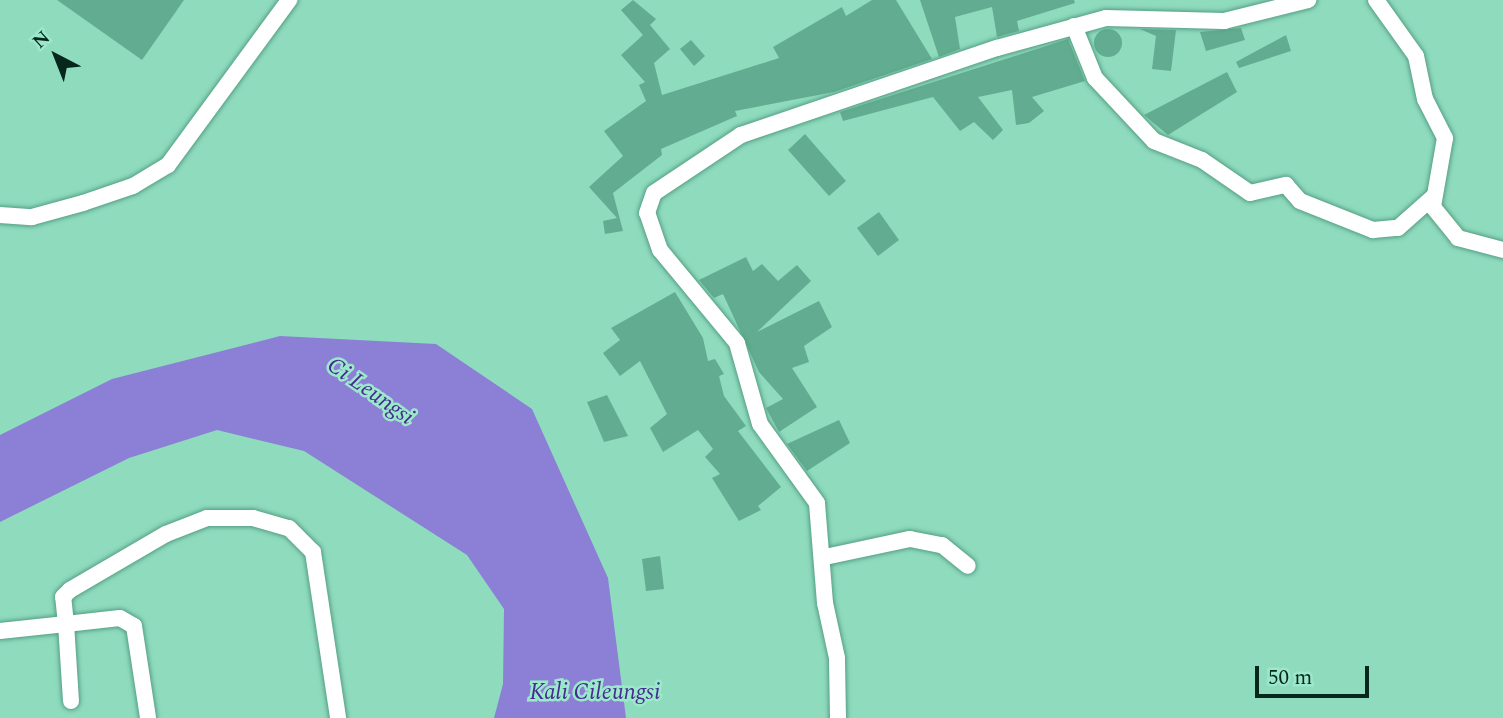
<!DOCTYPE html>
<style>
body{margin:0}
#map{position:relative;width:1503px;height:718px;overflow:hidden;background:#8fdbbe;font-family:Spectral,serif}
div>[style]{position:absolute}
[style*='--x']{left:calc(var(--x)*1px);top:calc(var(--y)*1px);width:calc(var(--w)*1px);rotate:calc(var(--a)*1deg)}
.water>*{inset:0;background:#8b80d5}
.building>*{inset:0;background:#62ad91}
.round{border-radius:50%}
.roads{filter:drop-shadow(0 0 2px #559f85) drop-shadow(0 0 2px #559f85)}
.minor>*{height:16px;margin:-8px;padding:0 8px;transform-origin:8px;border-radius:8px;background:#fff}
span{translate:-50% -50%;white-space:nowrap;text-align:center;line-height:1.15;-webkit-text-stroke:5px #9ce8cb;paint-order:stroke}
.water-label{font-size:23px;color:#452d90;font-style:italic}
.north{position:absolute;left:21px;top:21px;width:70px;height:70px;-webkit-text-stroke:5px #9ce8cb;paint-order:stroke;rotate:318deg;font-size:19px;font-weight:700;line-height:28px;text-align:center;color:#07271d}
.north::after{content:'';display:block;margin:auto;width:24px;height:32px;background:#07271d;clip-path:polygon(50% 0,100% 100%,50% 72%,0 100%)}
.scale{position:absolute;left:1255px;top:666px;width:114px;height:32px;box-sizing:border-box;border:4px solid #07271d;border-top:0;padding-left:9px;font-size:21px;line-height:24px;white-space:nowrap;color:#07271d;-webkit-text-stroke:5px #9ce8cb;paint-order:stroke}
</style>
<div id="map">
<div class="water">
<div style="clip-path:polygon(280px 336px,436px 344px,532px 409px,608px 578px,626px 718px,494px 718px,503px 684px,504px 609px,467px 555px,304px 451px,217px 430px,129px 458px,0 522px,0 435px,112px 379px)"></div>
</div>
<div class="building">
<div style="clip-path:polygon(57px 0,184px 0,142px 60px)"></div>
<div style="clip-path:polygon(633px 0,656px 19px,650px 25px,670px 49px,654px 63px,662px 95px,779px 58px,773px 47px,842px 7px,846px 16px,872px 0,896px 0,932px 59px,834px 92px,735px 111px,737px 116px,661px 149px,662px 155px,613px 193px,623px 231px,605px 234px,603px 221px,617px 218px,589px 187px,623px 156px,604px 131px,646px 101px,639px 85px,645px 82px,621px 55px,643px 35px,621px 10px)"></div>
<div style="clip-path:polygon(920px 0,1074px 0,1075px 3px,1017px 21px,1019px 31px,997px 37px,992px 7px,955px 17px,960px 49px,939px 57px)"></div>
<div style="clip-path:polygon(1241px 28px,1245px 40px,1206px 51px,1200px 32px)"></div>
<div style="clip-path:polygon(1140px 29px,1176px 30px,1171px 71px,1152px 69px,1156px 36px)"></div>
<div class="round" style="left:1094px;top:29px;width:28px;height:28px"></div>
<div style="clip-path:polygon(1286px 35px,1291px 51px,1239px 68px,1236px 62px)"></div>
<div style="clip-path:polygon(1068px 39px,1085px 81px,1032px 97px,1044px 111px,1029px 123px,1016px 125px,1012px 90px,978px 97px,1003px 130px,993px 140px,974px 122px,960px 131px,933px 97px,843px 121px,840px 112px)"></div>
<div style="clip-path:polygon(691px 40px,705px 56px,694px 66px,680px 49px)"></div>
<div style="clip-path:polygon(1227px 72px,1237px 92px,1168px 135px,1144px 115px)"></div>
<div style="clip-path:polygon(805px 134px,846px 181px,829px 196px,788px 150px)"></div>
<div style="clip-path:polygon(879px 212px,899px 240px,878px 256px,857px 228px)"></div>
<div style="clip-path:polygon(746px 257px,753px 271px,762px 264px,778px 281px,797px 265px,811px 281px,757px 332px,819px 301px,832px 327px,804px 346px,809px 362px,792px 368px,817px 407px,779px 432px,766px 408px,783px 399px,759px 372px,723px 294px,714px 298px,699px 280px)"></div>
<div style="clip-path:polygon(675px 292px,703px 338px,708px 361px,715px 359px,724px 374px,719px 376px,724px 396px,746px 426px,738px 431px,781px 487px,758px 506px,761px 510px,739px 521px,712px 478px,720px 474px,705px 457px,713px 449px,698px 430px,663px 452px,650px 428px,667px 414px,640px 361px,620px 376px,603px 353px,620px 340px,611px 328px)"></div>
<div style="clip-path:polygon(607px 395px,628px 436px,604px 442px,587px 402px)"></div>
<div style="clip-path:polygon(839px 420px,850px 443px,807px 471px,787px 444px)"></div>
<div style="clip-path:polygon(660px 556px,664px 589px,646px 591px,642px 559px)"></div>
</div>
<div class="roads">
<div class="minor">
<div style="--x:1376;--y:0;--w:69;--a:54.5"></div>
<div style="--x:1416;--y:56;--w:44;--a:78.2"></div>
<div style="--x:1425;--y:99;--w:44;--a:62.9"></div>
<div style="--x:1445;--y:138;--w:70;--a:99.9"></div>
<div style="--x:1433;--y:207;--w:40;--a:51"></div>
<div style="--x:1458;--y:238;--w:47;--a:14.9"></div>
<div style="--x:1074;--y:26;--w:56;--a:68"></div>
<div style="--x:1095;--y:78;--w:86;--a:46.9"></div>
<div style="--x:1154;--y:141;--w:52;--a:21.6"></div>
<div style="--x:1202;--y:160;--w:58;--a:34.5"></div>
<div style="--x:1250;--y:193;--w:37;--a:-13"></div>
<div style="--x:1286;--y:185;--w:21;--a:49"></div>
<div style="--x:1300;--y:201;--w:79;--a:21.7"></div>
<div style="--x:1373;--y:230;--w:25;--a:-5"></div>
<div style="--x:1398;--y:228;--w:48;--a:-41.6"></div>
<div style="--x:0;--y:215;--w:32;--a:4"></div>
<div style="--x:32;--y:217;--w:53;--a:-15.4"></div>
<div style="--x:83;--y:203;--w:53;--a:-18.8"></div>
<div style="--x:133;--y:186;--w:41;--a:-31"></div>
<div style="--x:168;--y:165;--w:205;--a:-53.7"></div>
<div style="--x:825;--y:557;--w:87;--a:-12"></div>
<div style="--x:910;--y:539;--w:33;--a:11"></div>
<div style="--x:942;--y:545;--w:33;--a:39"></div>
<div style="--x:0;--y:631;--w:66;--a:-6.1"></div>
<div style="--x:66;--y:624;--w:27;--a:-96"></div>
<div style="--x:63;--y:597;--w:10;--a:-45"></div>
<div style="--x:70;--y:590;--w:111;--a:-30.3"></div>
<div style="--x:166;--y:534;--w:44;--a:-21.3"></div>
<div style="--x:207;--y:518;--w:46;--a:0"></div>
<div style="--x:253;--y:518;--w:37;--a:16"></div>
<div style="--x:289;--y:528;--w:34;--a:45"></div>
<div style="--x:313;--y:552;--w:168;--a:81.4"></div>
<div style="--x:71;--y:701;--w:77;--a:-93.7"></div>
<div style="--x:66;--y:624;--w:54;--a:-6.3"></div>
<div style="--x:120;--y:618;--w:16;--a:30"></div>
<div style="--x:134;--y:626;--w:93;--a:81.3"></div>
<div style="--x:838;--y:718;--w:60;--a:-91"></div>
<div style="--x:837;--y:658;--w:56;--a:-102.3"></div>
<div style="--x:825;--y:603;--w:100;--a:-94.6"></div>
<div style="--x:817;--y:503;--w:97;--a:-125.8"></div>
<div style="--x:760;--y:424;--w:84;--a:-105.9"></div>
<div style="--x:737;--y:343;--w:121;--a:-129.6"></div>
<div style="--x:660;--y:250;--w:39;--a:-109"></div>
<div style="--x:647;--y:213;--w:21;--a:-71"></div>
<div style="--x:654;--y:193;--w:105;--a:-33.7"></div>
<div style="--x:741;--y:135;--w:270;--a:-18.8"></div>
<div style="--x:997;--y:48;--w:113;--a:-15.4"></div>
<div style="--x:1106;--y:18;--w:118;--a:1.5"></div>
<div style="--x:1224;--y:21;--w:87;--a:-14"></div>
</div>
</div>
<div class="water-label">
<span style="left:370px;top:392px;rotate:35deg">Ci Leungsi</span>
<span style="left:595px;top:693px">Kali Cileungsi</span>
</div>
<div class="north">N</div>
<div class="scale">50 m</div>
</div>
